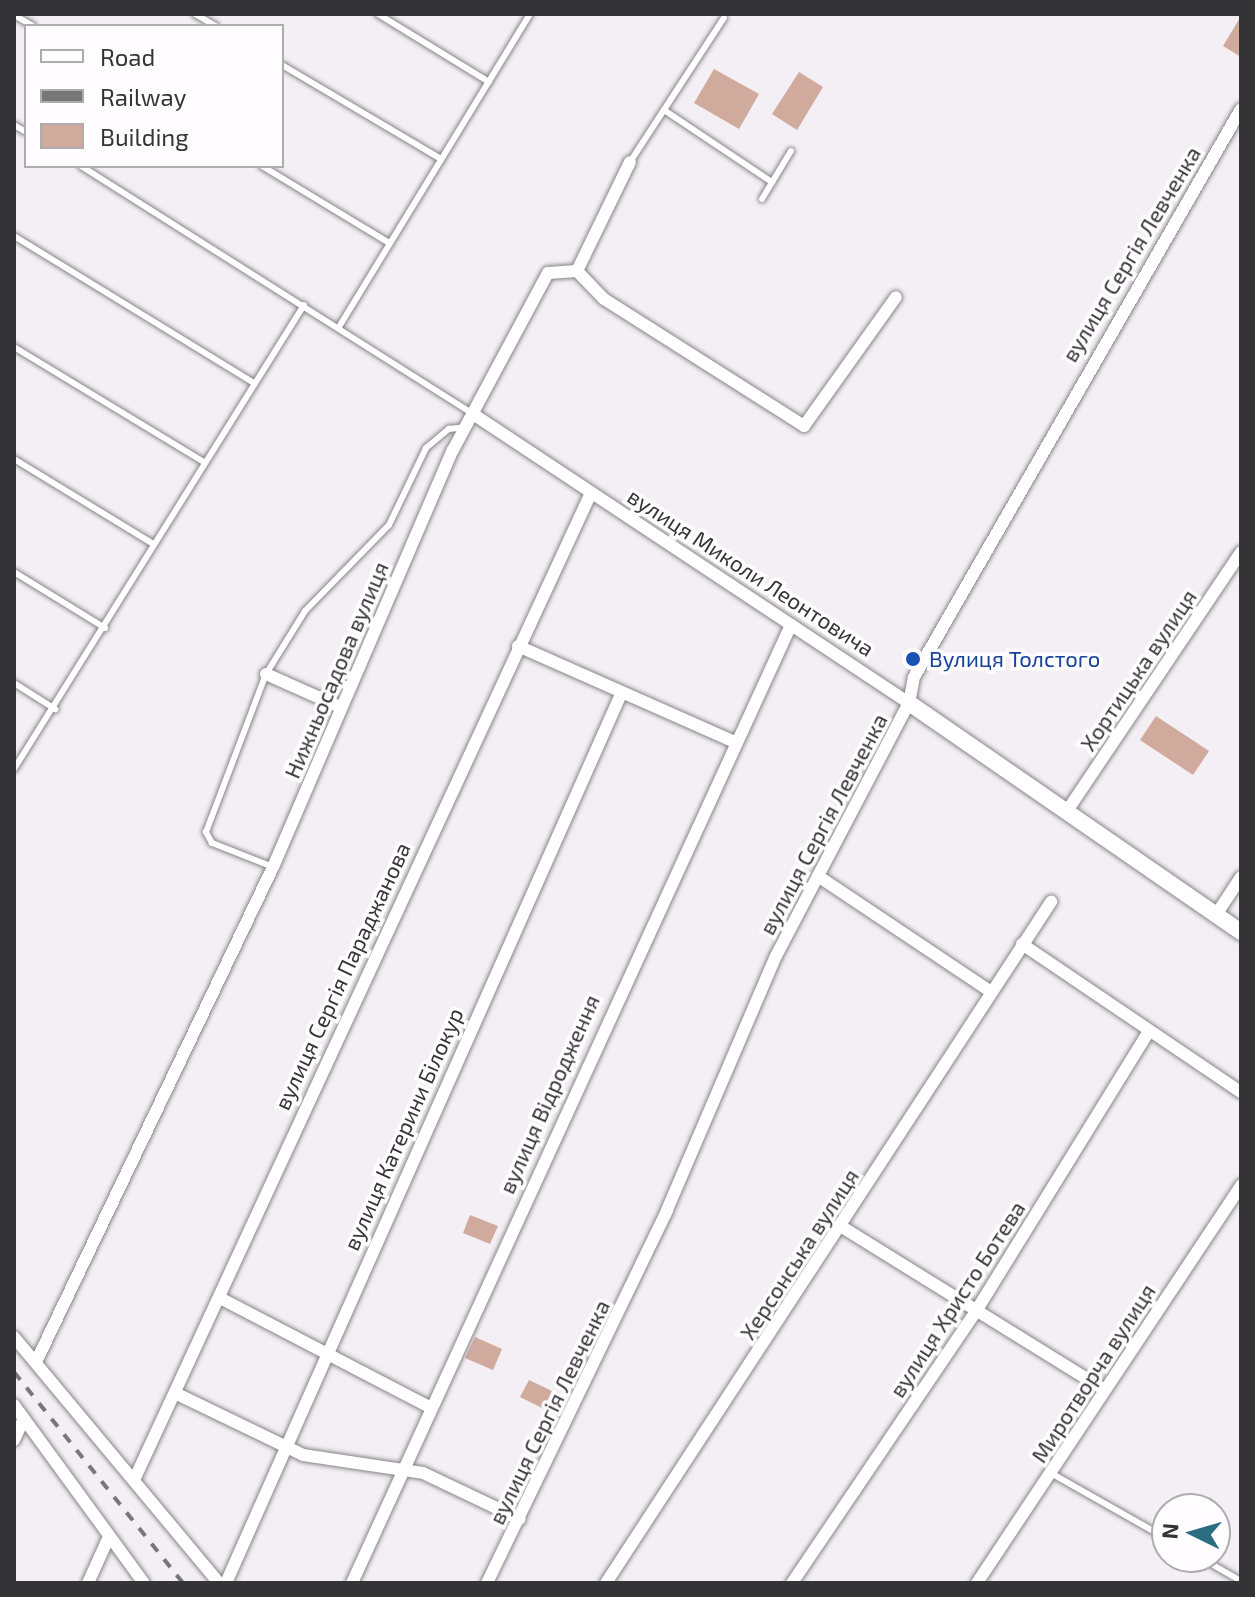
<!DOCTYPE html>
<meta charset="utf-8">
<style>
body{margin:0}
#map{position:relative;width:1255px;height:1597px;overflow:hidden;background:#f3eff4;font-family:"Exo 2",sans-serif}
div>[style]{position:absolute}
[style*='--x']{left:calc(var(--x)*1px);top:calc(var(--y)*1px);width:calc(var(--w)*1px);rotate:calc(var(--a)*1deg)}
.building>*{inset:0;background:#d1aa9e}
.roads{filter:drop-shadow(0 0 2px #888489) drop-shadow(0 0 2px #888489)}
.service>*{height:6px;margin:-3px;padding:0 3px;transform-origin:3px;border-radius:3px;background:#fff}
.minor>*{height:12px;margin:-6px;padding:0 6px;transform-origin:6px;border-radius:6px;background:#fff}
.tertiary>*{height:16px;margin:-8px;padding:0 8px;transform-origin:8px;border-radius:8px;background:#fff}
.rail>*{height:4px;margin-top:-2px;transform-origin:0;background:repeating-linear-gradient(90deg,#787679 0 10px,transparent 0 20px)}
.dots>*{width:22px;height:22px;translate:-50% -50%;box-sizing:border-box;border:4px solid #fffdff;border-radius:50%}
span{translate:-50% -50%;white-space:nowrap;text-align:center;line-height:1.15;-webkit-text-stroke:7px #fffdff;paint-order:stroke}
.street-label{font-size:22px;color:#343335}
.transit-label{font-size:22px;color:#164399}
.left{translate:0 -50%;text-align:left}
.frame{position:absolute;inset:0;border:16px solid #343335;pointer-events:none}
.legend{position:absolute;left:24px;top:24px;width:260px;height:144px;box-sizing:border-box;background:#fffdff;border:2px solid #aeacae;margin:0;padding:10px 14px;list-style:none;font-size:24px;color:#343335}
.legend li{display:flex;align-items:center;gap:16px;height:40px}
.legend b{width:40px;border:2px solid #aeacae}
.north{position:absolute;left:1151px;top:1493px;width:80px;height:80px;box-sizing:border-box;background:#fffdff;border:2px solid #aeacae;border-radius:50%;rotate:275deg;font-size:22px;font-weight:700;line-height:32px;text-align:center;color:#343335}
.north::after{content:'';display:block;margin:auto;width:28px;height:36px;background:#2d6d81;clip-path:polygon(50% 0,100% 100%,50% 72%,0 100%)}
</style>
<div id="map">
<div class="building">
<div style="clip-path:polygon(1241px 16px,1241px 57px,1223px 46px)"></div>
<div style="clip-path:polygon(714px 69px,759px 94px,739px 129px,694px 103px)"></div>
<div style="clip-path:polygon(799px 72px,823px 87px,797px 130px,772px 114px)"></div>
<div style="clip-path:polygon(1156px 716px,1209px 751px,1193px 775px,1140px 740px)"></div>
<div style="clip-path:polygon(470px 1215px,498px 1226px,490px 1244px,463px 1233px)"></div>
<div style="clip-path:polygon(475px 1337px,502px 1349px,493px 1370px,465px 1358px)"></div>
<div style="clip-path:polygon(529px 1380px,552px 1391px,544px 1409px,520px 1397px)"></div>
</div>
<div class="roads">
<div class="service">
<div style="--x:195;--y:14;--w:24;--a:30"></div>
<div style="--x:378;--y:14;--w:130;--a:31.5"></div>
<div style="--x:14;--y:15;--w:22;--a:30"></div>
<div style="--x:282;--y:65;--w:185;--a:30.6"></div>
<div style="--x:664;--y:110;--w:130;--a:33.7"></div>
<div style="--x:14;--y:125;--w:14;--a:30"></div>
<div style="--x:630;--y:162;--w:172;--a:-56.9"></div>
<div style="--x:81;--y:166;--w:464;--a:32.3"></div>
<div style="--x:262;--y:166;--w:149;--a:31.2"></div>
<div style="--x:762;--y:199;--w:56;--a:-58.9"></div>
<div style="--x:14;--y:236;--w:279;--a:31.5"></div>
<div style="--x:339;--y:327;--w:367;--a:-58.6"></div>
<div style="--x:14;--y:347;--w:220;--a:31.2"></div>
<div style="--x:14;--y:459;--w:163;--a:31.4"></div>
<div style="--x:14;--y:572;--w:107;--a:31.6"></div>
<div style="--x:14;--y:683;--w:49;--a:32.4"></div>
<div style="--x:14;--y:769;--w:547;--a:-57.99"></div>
<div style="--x:273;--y:867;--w:66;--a:-158.5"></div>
<div style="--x:212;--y:843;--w:13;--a:-119"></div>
<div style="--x:206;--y:832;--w:169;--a:-69.2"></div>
<div style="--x:266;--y:674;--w:74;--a:-58.2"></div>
<div style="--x:305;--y:611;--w:120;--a:-45.7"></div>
<div style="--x:389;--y:525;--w:85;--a:-64.3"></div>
<div style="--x:426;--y:448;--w:30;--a:-40"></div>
<div style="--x:449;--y:429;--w:17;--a:-7"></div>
<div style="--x:1051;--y:1473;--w:133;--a:29.6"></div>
<div style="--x:1199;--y:1557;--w:48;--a:29.7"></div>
</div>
<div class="minor">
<div style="--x:577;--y:271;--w:121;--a:-64.1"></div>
<div style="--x:473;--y:414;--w:523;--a:33.54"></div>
<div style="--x:518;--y:646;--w:234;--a:23.9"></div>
<div style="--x:266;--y:674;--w:81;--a:24"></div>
<div style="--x:1067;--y:811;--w:312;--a:-56.1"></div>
<div style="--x:818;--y:876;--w:205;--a:33.8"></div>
<div style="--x:1216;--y:915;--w:45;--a:-56.7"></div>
<div style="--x:1022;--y:944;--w:264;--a:34.1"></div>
<div style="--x:842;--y:1227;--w:309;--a:31.8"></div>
<div style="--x:220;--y:1298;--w:236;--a:27.5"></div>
<div style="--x:14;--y:1337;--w:320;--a:50.2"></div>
<div style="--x:36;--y:1362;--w:549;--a:-64.42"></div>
<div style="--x:273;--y:867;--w:454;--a:-66.7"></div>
<div style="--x:453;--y:450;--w:201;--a:-61.8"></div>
<div style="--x:548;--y:273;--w:29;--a:-4"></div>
<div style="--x:577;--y:271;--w:39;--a:46"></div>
<div style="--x:604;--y:299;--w:237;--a:32.4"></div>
<div style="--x:804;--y:426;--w:158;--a:-54.5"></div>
<div style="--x:177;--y:1394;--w:140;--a:25.8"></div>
<div style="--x:303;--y:1455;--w:121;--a:8.5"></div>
<div style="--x:423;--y:1473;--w:107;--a:25.4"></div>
<div style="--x:14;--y:1405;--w:220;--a:53.9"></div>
<div style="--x:14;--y:1440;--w:23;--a:-65"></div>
<div style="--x:135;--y:1478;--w:1085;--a:-65.16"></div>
<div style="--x:88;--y:1583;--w:48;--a:-65.6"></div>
<div style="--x:226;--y:1583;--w:973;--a:-66.04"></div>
<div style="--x:352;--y:1583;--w:1054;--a:-65.38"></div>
<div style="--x:487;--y:1583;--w:414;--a:-64.2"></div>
<div style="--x:667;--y:1210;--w:276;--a:-66.8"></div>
<div style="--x:776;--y:956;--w:286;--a:-62.3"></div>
<div style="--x:909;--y:703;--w:26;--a:-79"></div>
<div style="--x:914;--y:677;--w:655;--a:-60.07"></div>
<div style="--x:606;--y:1583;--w:814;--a:-56.84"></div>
<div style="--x:792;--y:1583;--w:332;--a:-55.9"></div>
<div style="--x:978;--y:1308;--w:326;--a:-58.3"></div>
<div style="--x:977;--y:1583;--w:478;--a:-56.4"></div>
</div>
<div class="tertiary">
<div style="--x:909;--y:703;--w:403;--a:34.6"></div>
</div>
</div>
<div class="rail">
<div style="--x:14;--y:1372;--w:270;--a:51.3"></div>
</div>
<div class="dots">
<div style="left:913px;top:659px;background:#1a4fb4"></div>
</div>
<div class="street-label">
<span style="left:1131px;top:254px;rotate:-59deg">вулиця Сергія Левченка</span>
<span style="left:751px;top:572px;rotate:33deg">вулиця Миколи Леонтовича</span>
<span style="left:336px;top:670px;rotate:-67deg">Нижньосадова вулиця</span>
<span style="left:1138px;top:670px;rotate:-56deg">Хортицька вулиця</span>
<span style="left:823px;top:824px;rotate:-62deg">вулиця Сергія Левченка</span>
<span style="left:342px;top:976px;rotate:-65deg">вулиця Сергія Параджанова</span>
<span style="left:549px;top:1094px;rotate:-66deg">вулиця Відродження</span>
<span style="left:403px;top:1129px;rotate:-66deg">вулиця Катерини Білокур</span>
<span style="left:799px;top:1254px;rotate:-57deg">Херсонська вулиця</span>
<span style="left:957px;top:1299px;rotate:-57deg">вулиця Христо Ботева</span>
<span style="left:1093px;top:1373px;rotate:-57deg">Миротворча вулиця</span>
<span style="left:549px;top:1412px;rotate:-64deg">вулиця Сергія Левченка</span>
</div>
<div class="transit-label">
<span class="left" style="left:929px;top:659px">Вулиця Толстого</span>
</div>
<div class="frame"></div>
<ul class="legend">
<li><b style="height:10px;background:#fff"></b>Road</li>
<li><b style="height:10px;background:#787679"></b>Railway</li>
<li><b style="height:22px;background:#d1aa9e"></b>Building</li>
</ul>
<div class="north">N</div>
</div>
